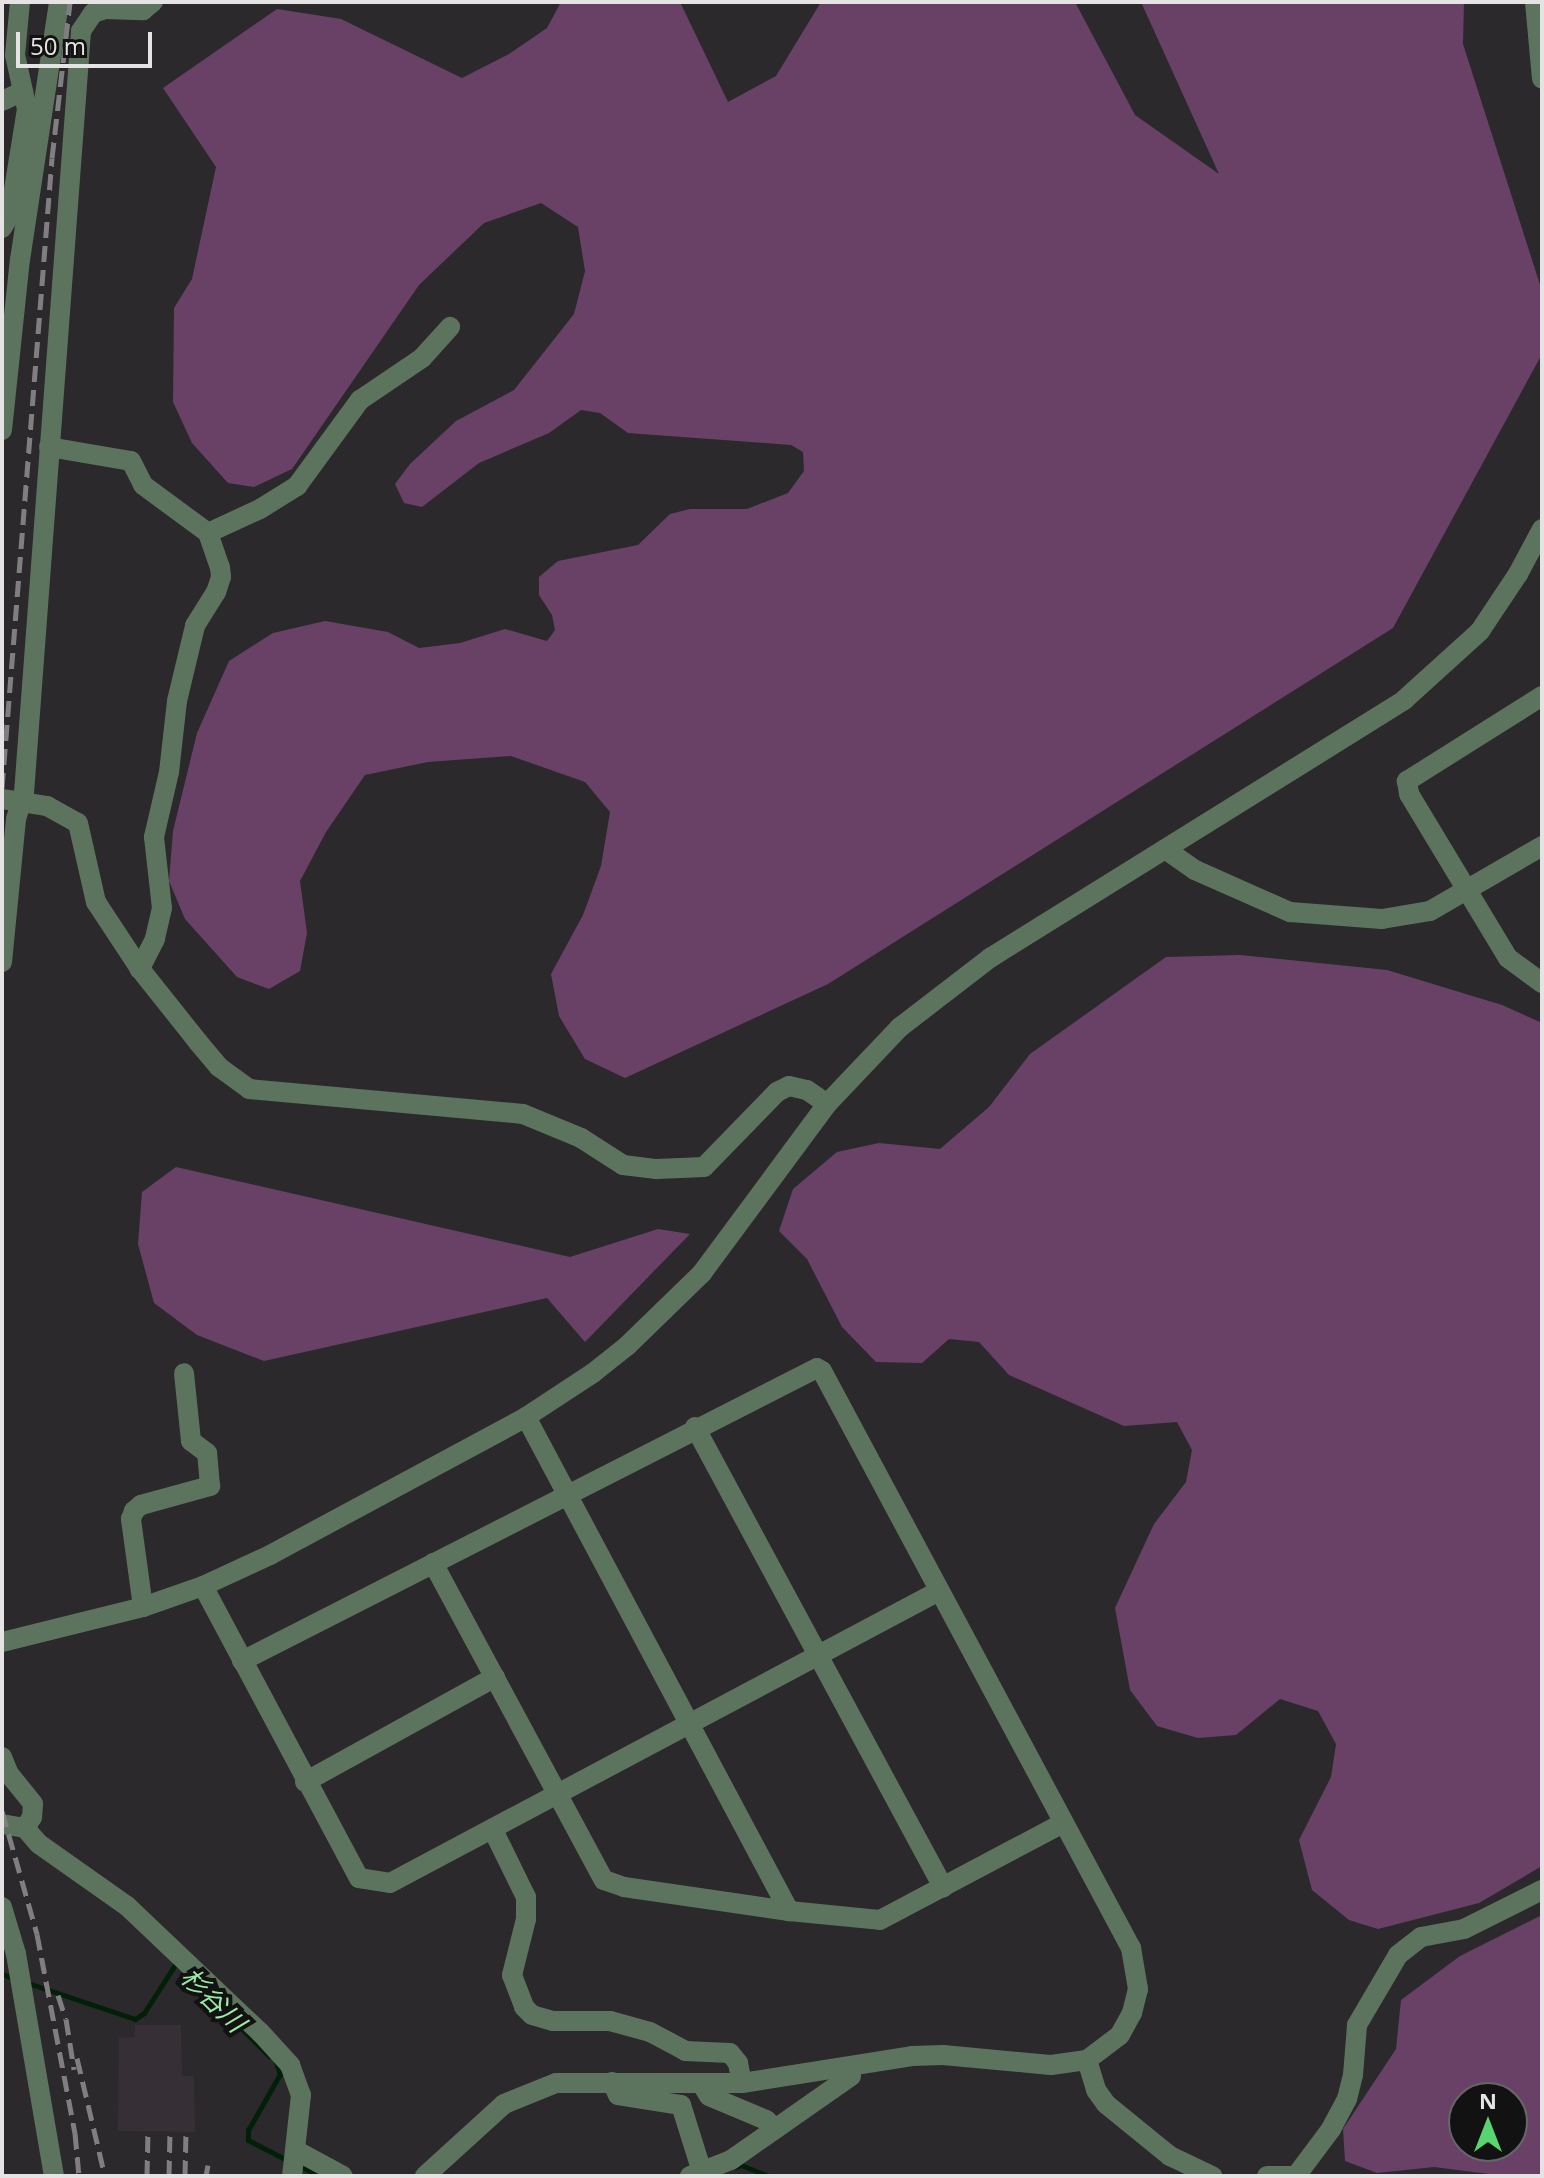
<!DOCTYPE html>
<meta charset="utf-8">
<style>
body{margin:0}
#map{position:relative;width:1544px;height:2178px;overflow:hidden;background:#2b292b;font-family:"Open Sans","Noto Sans JP",sans-serif}
div>[style]{position:absolute}
[style*='--x']{left:calc(var(--x)*1px);top:calc(var(--y)*1px);width:calc(var(--w)*1px);rotate:calc(var(--a)*1deg)}
.built>*{inset:0;background:#372f36}
.green>*{inset:0;background:#694167}
.stream>*{height:5px;margin:-2.5px;padding:0 2.5px;transform-origin:2.5px;border-radius:2.5px;background:#022007}
.minor>*{height:20px;margin:-10px;padding:0 10px;transform-origin:10px;border-radius:10px;background:#5c745e}
.rail>*{height:5px;margin-top:-2.5px;transform-origin:0;background:repeating-linear-gradient(90deg,#807e80 0 16px,transparent 0 24px)}
span{translate:-50% -50%;white-space:nowrap;text-align:center;line-height:1.15;-webkit-text-stroke:8px #131213;paint-order:stroke}
.water-label{font-size:26px;color:#9aeca3;font-style:italic}
.frame{position:absolute;inset:0;border:4px solid #e5e3e4;pointer-events:none}
.north{position:absolute;left:1448px;top:2082px;width:80px;height:80px;box-sizing:border-box;background:#131213;border:2px solid #676667;border-radius:50%;rotate:0deg;font-size:22px;font-weight:700;line-height:32px;text-align:center;color:#e5e3e4}
.north::after{content:'';display:block;margin:auto;width:28px;height:36px;background:#59d56f;clip-path:polygon(50% 0,100% 100%,50% 72%,0 100%)}
.scale{position:absolute;left:16px;top:32px;width:136px;height:36px;box-sizing:border-box;border:4px solid #e5e3e4;border-top:0;padding-left:10px;font-size:24px;line-height:28px;white-space:nowrap;color:#e5e3e4;-webkit-text-stroke:6px #131213;paint-order:stroke}
</style>
<div id="map">
<div class="built">
<div style="clip-path:polygon(135px 2025px,181px 2025px,182px 2076px,194px 2076px,195px 2132px,118px 2131px,119px 2038px,135px 2037px)"></div>
</div>
<div class="green">
<div style="clip-path:polygon(561px 2px,680px 2px,728px 102px,776px 76px,821px 2px,1075px 2px,1135px 115px,1219px 174px,1141px 2px,1464px 2px,1463px 44px,1542px 291px,1542px 354px,1393px 628px,828px 984px,625px 1078px,585px 1059px,559px 1016px,551px 974px,583px 915px,601px 866px,610px 812px,585px 782px,511px 756px,428px 762px,365px 775px,326px 832px,300px 881px,307px 933px,300px 971px,269px 989px,237px 977px,185px 919px,169px 881px,173px 831px,197px 733px,229px 661px,273px 633px,325px 621px,388px 632px,419px 648px,460px 643px,505px 629px,547px 641px,555px 630px,552px 615px,539px 595px,539px 577px,558px 561px,638px 545px,670px 514px,690px 509px,747px 509px,788px 493px,804px 471px,803px 452px,791px 445px,628px 433px,600px 413px,581px 410px,549px 433px,479px 463px,422px 507px,404px 503px,395px 484px,410px 464px,456px 421px,514px 390px,574px 314px,585px 271px,578px 227px,541px 203px,484px 223px,419px 285px,292px 469px,254px 487px,228px 483px,192px 443px,173px 402px,174px 308px,192px 279px,216px 167px,163px 88px,277px 9px,341px 19px,462px 78px,509px 54px,547px 28px)"></div>
<div style="clip-path:polygon(1240px 955px,1387px 970px,1502px 1005px,1542px 1023px,1542px 1866px,1479px 1903px,1378px 1929px,1349px 1920px,1312px 1890px,1299px 1840px,1331px 1777px,1336px 1744px,1318px 1711px,1280px 1699px,1236px 1735px,1198px 1738px,1157px 1726px,1130px 1690px,1115px 1608px,1154px 1524px,1186px 1482px,1192px 1450px,1177px 1422px,1124px 1426px,1009px 1375px,979px 1342px,949px 1339px,922px 1363px,876px 1362px,842px 1327px,807px 1259px,779px 1231px,793px 1189px,837px 1152px,879px 1143px,940px 1149px,989px 1107px,1030px 1054px,1166px 957px)"></div>
<div style="clip-path:polygon(176px 1167px,570px 1257px,658px 1229px,690px 1234px,585px 1342px,547px 1298px,264px 1361px,197px 1335px,154px 1303px,138px 1244px,142px 1192px)"></div>
<div style="clip-path:polygon(evenodd,1542px 1915px,1542px 2176px,1505px 2176px,1434px 2167px,1377px 2173px,1345px 2161px,1343px 2129px,1396px 2049px,1401px 2000px,1460px 1956px,1542px 1915px,1512px 2098px,1512px 2146px,1464px 2146px,1464px 2098px,1512px 2098px)"></div>
</div>
<div class="stream">
<div style="--x:2;--y:1974;--w:15;--a:20"></div>
<div style="--x:25;--y:1982;--w:116;--a:18.6"></div>
<div style="--x:135;--y:2019;--w:11;--a:-34"></div>
<div style="--x:144;--y:2013;--w:59;--a:-57.4"></div>
<div style="--x:176;--y:1963;--w:4;--a:45"></div>
<div style="--x:231;--y:2018;--w:54;--a:45"></div>
<div style="--x:276;--y:2063;--w:12;--a:70"></div>
<div style="--x:280;--y:2074;--w:64;--a:119.7"></div>
<div style="--x:248;--y:2130;--w:10;--a:90"></div>
<div style="--x:248;--y:2140;--w:42;--a:27.2"></div>
<div style="--x:735;--y:2167;--w:6;--a:-18"></div>
<div style="--x:741;--y:2165;--w:29;--a:22"></div>
<div style="--x:304;--y:2168;--w:18;--a:27"></div>
</div>
<div class="minor">
<div style="--x:1535;--y:2;--w:77;--a:84.8"></div>
<div style="--x:2;--y:101;--w:23;--a:-25"></div>
<div style="--x:2;--y:228;--w:16;--a:-60"></div>
<div style="--x:10;--y:214;--w:106;--a:-80.8"></div>
<div style="--x:27;--y:109;--w:55;--a:-102.5"></div>
<div style="--x:15;--y:55;--w:53;--a:-84.6"></div>
<div style="--x:2;--y:430;--w:171;--a:-84"></div>
<div style="--x:20;--y:260;--w:261;--a:-81.4"></div>
<div style="--x:49;--y:447;--w:83;--a:9.7"></div>
<div style="--x:131;--y:461;--w:27;--a:63"></div>
<div style="--x:143;--y:485;--w:81;--a:36.4"></div>
<div style="--x:208;--y:533;--w:36;--a:71"></div>
<div style="--x:220;--y:567;--w:10;--a:84"></div>
<div style="--x:221;--y:577;--w:16;--a:108"></div>
<div style="--x:216;--y:592;--w:40;--a:122"></div>
<div style="--x:195;--y:626;--w:77;--a:103.5"></div>
<div style="--x:177;--y:701;--w:71;--a:96.4"></div>
<div style="--x:169;--y:772;--w:67;--a:103"></div>
<div style="--x:154;--y:837;--w:71;--a:83.6"></div>
<div style="--x:162;--y:908;--w:32;--a:103"></div>
<div style="--x:155;--y:939;--w:34;--a:117"></div>
<div style="--x:208;--y:533;--w:57;--a:-24.8"></div>
<div style="--x:260;--y:509;--w:44;--a:-31.9"></div>
<div style="--x:297;--y:486;--w:107;--a:-53.8"></div>
<div style="--x:360;--y:400;--w:75;--a:-34.1"></div>
<div style="--x:422;--y:358;--w:42;--a:-47.9"></div>
<div style="--x:1542;--y:696;--w:160;--a:147.8"></div>
<div style="--x:1407;--y:781;--w:13;--a:81"></div>
<div style="--x:1409;--y:794;--w:192;--a:58.9"></div>
<div style="--x:1508;--y:958;--w:42;--a:36.3"></div>
<div style="--x:2;--y:799;--w:46;--a:8.8"></div>
<div style="--x:47;--y:806;--w:35;--a:29"></div>
<div style="--x:78;--y:823;--w:81;--a:77.2"></div>
<div style="--x:96;--y:902;--w:80;--a:56.7"></div>
<div style="--x:140;--y:969;--w:93;--a:51.5"></div>
<div style="--x:198;--y:1042;--w:33;--a:50"></div>
<div style="--x:219;--y:1067;--w:37;--a:36"></div>
<div style="--x:249;--y:1089;--w:275;--a:5.2"></div>
<div style="--x:523;--y:1114;--w:63;--a:22.5"></div>
<div style="--x:581;--y:1138;--w:50;--a:32.7"></div>
<div style="--x:623;--y:1165;--w:34;--a:7"></div>
<div style="--x:657;--y:1169;--w:47;--a:-2.4"></div>
<div style="--x:704;--y:1167;--w:105;--a:-45.8"></div>
<div style="--x:777;--y:1092;--w:13;--a:-27"></div>
<div style="--x:789;--y:1086;--w:18;--a:13"></div>
<div style="--x:807;--y:1090;--w:24;--a:35"></div>
<div style="--x:1165;--y:849;--w:37;--a:35"></div>
<div style="--x:1195;--y:870;--w:104;--a:23.9"></div>
<div style="--x:1290;--y:912;--w:92;--a:4.4"></div>
<div style="--x:1382;--y:919;--w:49;--a:-9.5"></div>
<div style="--x:1430;--y:911;--w:129;--a:-30.1"></div>
<div style="--x:2;--y:962;--w:144;--a:-84.4"></div>
<div style="--x:16;--y:819;--w:27;--a:-73"></div>
<div style="--x:24;--y:793;--w:764;--a:-85.72"></div>
<div style="--x:81;--y:31;--w:22;--a:-56"></div>
<div style="--x:93;--y:13;--w:13;--a:-18"></div>
<div style="--x:105;--y:9;--w:38;--a:2"></div>
<div style="--x:143;--y:10;--w:13;--a:-39"></div>
<div style="--x:526;--y:1417;--w:560;--a:61.97"></div>
<div style="--x:789;--y:1911;--w:91;--a:5.6"></div>
<div style="--x:880;--y:1920;--w:207;--a:-27.9"></div>
<div style="--x:695;--y:1427;--w:523;--a:61.67"></div>
<div style="--x:433;--y:1563;--w:360;--a:61.7"></div>
<div style="--x:604;--y:1880;--w:21;--a:19"></div>
<div style="--x:624;--y:1887;--w:167;--a:8.3"></div>
<div style="--x:203;--y:1586;--w:331;--a:61.9"></div>
<div style="--x:359;--y:1878;--w:31;--a:9"></div>
<div style="--x:390;--y:1883;--w:622;--a:-28.01"></div>
<div style="--x:143;--y:1607;--w:89;--a:-97.8"></div>
<div style="--x:131;--y:1519;--w:9;--a:-69"></div>
<div style="--x:134;--y:1511;--w:9;--a:-41"></div>
<div style="--x:141;--y:1505;--w:72;--a:-15.4"></div>
<div style="--x:210;--y:1486;--w:33;--a:-95"></div>
<div style="--x:207;--y:1453;--w:20;--a:-143"></div>
<div style="--x:191;--y:1441;--w:68;--a:-95.9"></div>
<div style="--x:2;--y:1642;--w:145;--a:-13.9"></div>
<div style="--x:143;--y:1607;--w:64;--a:-19.3"></div>
<div style="--x:203;--y:1586;--w:74;--a:-24.8"></div>
<div style="--x:270;--y:1555;--w:291;--a:-28.3"></div>
<div style="--x:526;--y:1417;--w:80;--a:-33.3"></div>
<div style="--x:593;--y:1373;--w:43;--a:-38.5"></div>
<div style="--x:627;--y:1346;--w:105;--a:-44.2"></div>
<div style="--x:702;--y:1273;--w:210;--a:-53.5"></div>
<div style="--x:827;--y:1104;--w:105;--a:-46.5"></div>
<div style="--x:899;--y:1028;--w:115;--a:-37.6"></div>
<div style="--x:990;--y:958;--w:488;--a:-31.9"></div>
<div style="--x:1404;--y:700;--w:103;--a:-42.2"></div>
<div style="--x:1480;--y:631;--w:69;--a:-56.3"></div>
<div style="--x:1518;--y:574;--w:51;--a:-61.9"></div>
<div style="--x:242;--y:1661;--w:645;--a:-27"></div>
<div style="--x:817;--y:1368;--w:6;--a:31"></div>
<div style="--x:822;--y:1371;--w:655;--a:61.83"></div>
<div style="--x:1131;--y:1948;--w:42;--a:80.3"></div>
<div style="--x:1138;--y:1989;--w:25;--a:104"></div>
<div style="--x:1132;--y:2013;--w:25;--a:119"></div>
<div style="--x:1120;--y:2035;--w:41;--a:142.9"></div>
<div style="--x:2;--y:1757;--w:18;--a:68"></div>
<div style="--x:9;--y:1774;--w:38;--a:51"></div>
<div style="--x:33;--y:1804;--w:13;--a:94"></div>
<div style="--x:32;--y:1817;--w:13;--a:122"></div>
<div style="--x:305;--y:1782;--w:217;--a:-28.9"></div>
<div style="--x:2;--y:1824;--w:23;--a:10"></div>
<div style="--x:25;--y:1828;--w:21;--a:49"></div>
<div style="--x:39;--y:1844;--w:108;--a:35.2"></div>
<div style="--x:127;--y:1906;--w:183;--a:43.5"></div>
<div style="--x:260;--y:2032;--w:45;--a:47.7"></div>
<div style="--x:290;--y:2065;--w:32;--a:70"></div>
<div style="--x:301;--y:2095;--w:81;--a:96.3"></div>
<div style="--x:493;--y:1830;--w:75;--a:63.8"></div>
<div style="--x:526;--y:1897;--w:22;--a:90"></div>
<div style="--x:526;--y:1919;--w:58;--a:104"></div>
<div style="--x:512;--y:1975;--w:34;--a:69"></div>
<div style="--x:524;--y:2007;--w:11;--a:45"></div>
<div style="--x:532;--y:2015;--w:22;--a:16"></div>
<div style="--x:553;--y:2021;--w:57;--a:0"></div>
<div style="--x:610;--y:2021;--w:41;--a:15.4"></div>
<div style="--x:650;--y:2032;--w:40;--a:28"></div>
<div style="--x:685;--y:2051;--w:45;--a:2.5"></div>
<div style="--x:730;--y:2053;--w:13;--a:51"></div>
<div style="--x:738;--y:2063;--w:20;--a:79"></div>
<div style="--x:2;--y:1907;--w:49;--a:73.4"></div>
<div style="--x:16;--y:1954;--w:225;--a:80.3"></div>
<div style="--x:612;--y:2082;--w:14;--a:65"></div>
<div style="--x:618;--y:2095;--w:64;--a:9"></div>
<div style="--x:681;--y:2105;--w:70;--a:72.6"></div>
<div style="--x:701;--y:2083;--w:15;--a:58"></div>
<div style="--x:709;--y:2096;--w:62;--a:22.8"></div>
<div style="--x:766;--y:2120;--w:13;--a:42"></div>
<div style="--x:297;--y:2151;--w:52;--a:28.5"></div>
<div style="--x:425;--y:2176;--w:107;--a:-42.3"></div>
<div style="--x:504;--y:2104;--w:56;--a:-22"></div>
<div style="--x:556;--y:2083;--w:186;--a:0"></div>
<div style="--x:742;--y:2083;--w:172;--a:-9"></div>
<div style="--x:912;--y:2056;--w:31;--a:-2"></div>
<div style="--x:943;--y:2055;--w:108;--a:5.3"></div>
<div style="--x:1051;--y:2065;--w:36;--a:-8"></div>
<div style="--x:1087;--y:2060;--w:31;--a:73"></div>
<div style="--x:1096;--y:2090;--w:17;--a:54"></div>
<div style="--x:1106;--y:2104;--w:82;--a:39.1"></div>
<div style="--x:1170;--y:2156;--w:47;--a:25.5"></div>
<div style="--x:690;--y:2176;--w:44;--a:-21.3"></div>
<div style="--x:731;--y:2160;--w:146;--a:-35"></div>
<div style="--x:851;--y:2076;--w:9;--a:-90"></div>
<div style="--x:1267;--y:2176;--w:29;--a:0"></div>
<div style="--x:1296;--y:2176;--w:59;--a:-53.3"></div>
<div style="--x:1331;--y:2129;--w:34;--a:-62"></div>
<div style="--x:1347;--y:2099;--w:25;--a:-76"></div>
<div style="--x:1353;--y:2075;--w:50;--a:-85.4"></div>
<div style="--x:1357;--y:2025;--w:81;--a:-59.6"></div>
<div style="--x:1398;--y:1955;--w:29;--a:-38"></div>
<div style="--x:1421;--y:1937;--w:44;--a:-10.5"></div>
<div style="--x:1464;--y:1929;--w:87;--a:-26.6"></div>
</div>
<div class="rail">
<div style="--x:2;--y:788;--w:632;--a:-85.46"></div>
<div style="--x:52;--y:158;--w:157;--a:-83.4"></div>
<div style="--x:2;--y:1811;--w:128;--a:74.1"></div>
<div style="--x:37;--y:1934;--w:203;--a:79.2"></div>
<div style="--x:75;--y:2133;--w:43;--a:84.7"></div>
<div style="--x:58;--y:1995;--w:25;--a:72"></div>
<div style="--x:66;--y:2019;--w:51;--a:80.9"></div>
<div style="--x:77;--y:2058;--w:121;--a:76.7"></div>
<div style="--x:147;--y:2176;--w:43;--a:-88.7"></div>
<div style="--x:169;--y:2176;--w:43;--a:-88.7"></div>
<div style="--x:185;--y:2176;--w:44;--a:-88.7"></div>
<div style="--x:206;--y:2176;--w:11;--a:-80"></div>
</div>
<div class="water-label">
<span style="left:213px;top:2000px;rotate:45deg">杉谷川</span>
</div>
<div class="frame"></div>
<div class="north">N</div>
<div class="scale">50 m</div>
</div>
